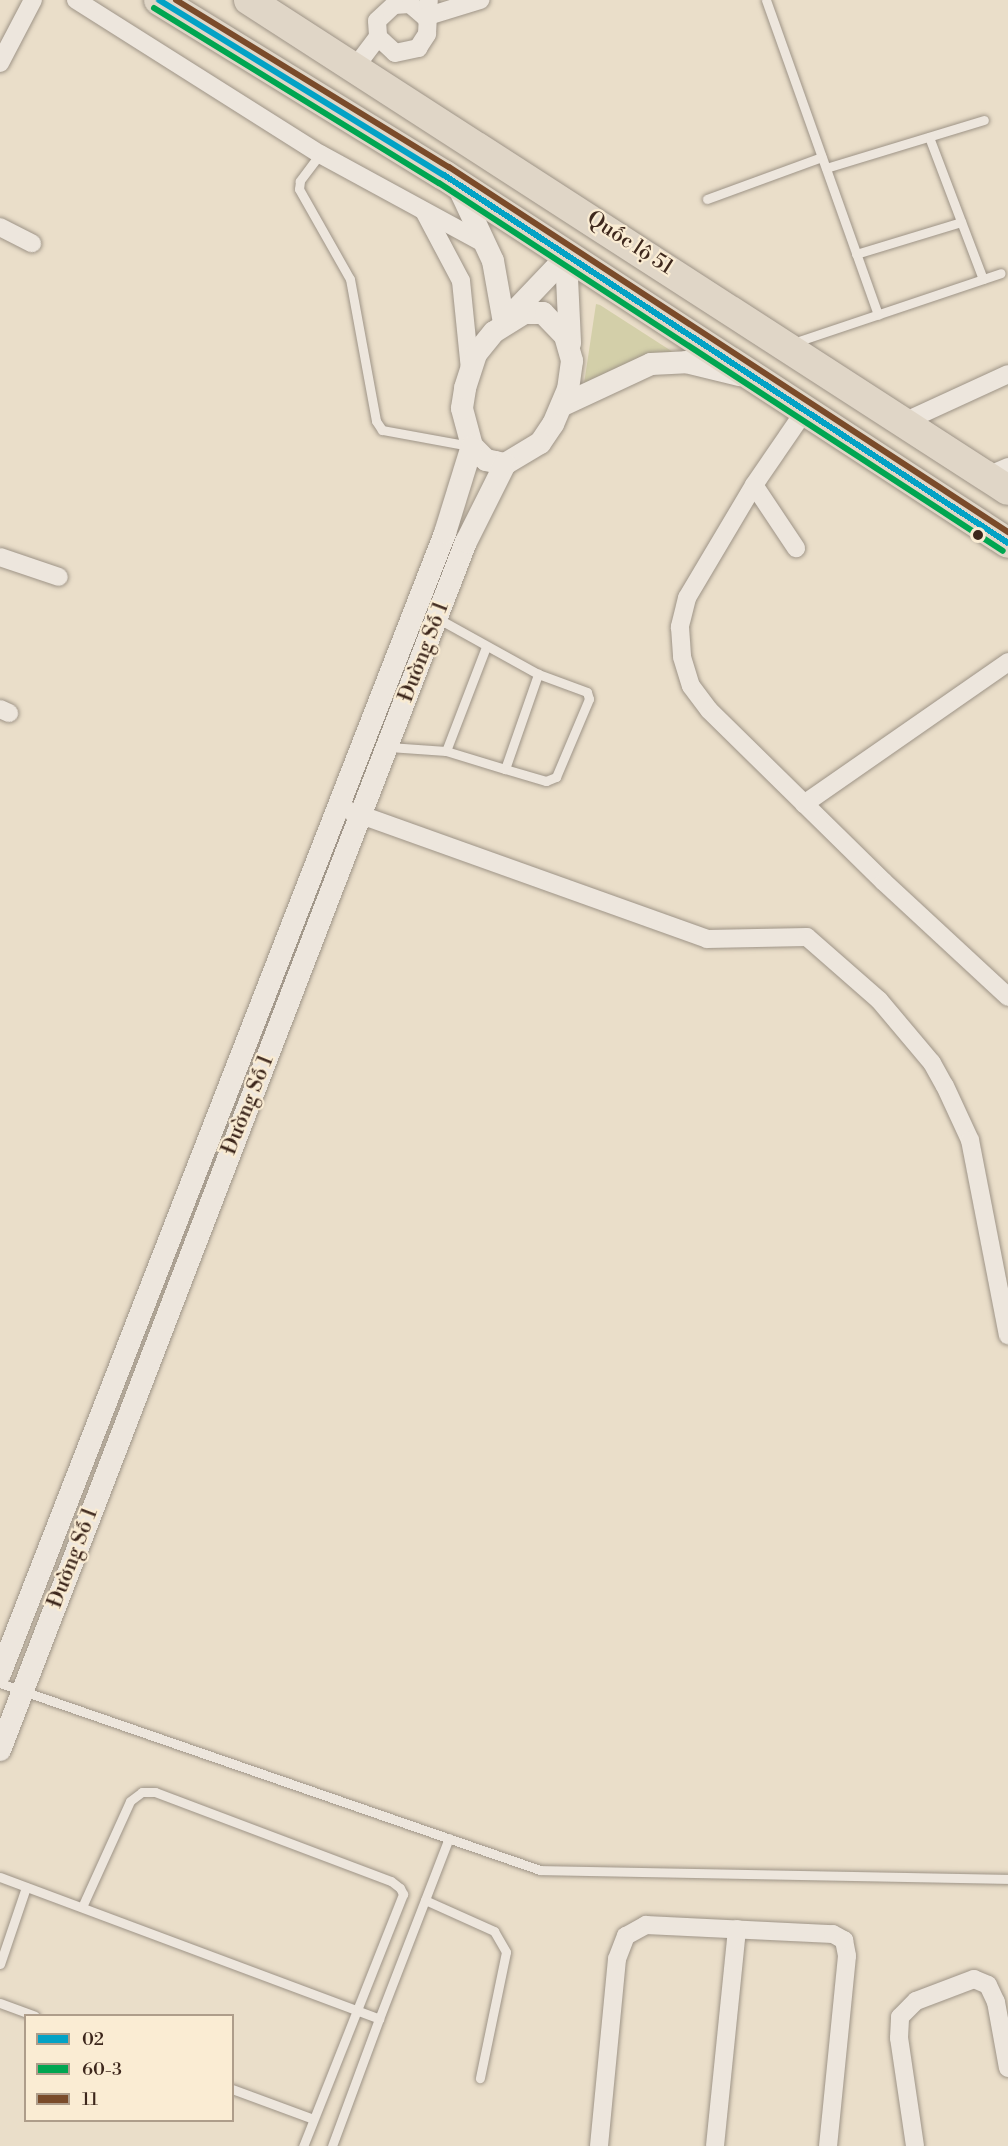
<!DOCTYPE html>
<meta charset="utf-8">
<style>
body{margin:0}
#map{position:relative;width:1008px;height:2146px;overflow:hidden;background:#eadec9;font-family:"Libre Bodoni",serif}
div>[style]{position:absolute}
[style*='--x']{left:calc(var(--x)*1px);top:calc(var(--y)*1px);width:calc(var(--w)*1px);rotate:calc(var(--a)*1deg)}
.green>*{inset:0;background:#d3cfa9}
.roads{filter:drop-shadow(0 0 2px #9e9487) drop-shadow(0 0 2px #9e9487)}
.service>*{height:9px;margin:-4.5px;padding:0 4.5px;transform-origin:4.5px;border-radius:4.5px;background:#ede6dd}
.minor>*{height:18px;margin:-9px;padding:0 9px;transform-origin:9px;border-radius:9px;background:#ede6dd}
.tertiary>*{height:22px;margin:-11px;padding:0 11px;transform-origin:11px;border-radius:11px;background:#ede6dd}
.trunk>*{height:30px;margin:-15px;padding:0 15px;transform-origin:15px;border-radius:15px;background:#e0d6c7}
.bus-1>*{height:6px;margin:-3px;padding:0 3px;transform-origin:3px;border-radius:3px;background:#03a2c5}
.bus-2>*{height:6px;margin:-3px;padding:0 3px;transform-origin:3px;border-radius:3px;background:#00a651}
.bus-3>*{height:6px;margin:-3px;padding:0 3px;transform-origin:3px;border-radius:3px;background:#7a4b2a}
.dots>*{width:16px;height:16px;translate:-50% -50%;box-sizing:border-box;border:3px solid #faecd3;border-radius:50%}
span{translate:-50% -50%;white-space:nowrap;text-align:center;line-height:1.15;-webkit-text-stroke:4.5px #faecd3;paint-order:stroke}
.street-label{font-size:21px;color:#3d271c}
.legend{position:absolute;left:24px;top:2014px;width:210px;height:108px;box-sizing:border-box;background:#faecd3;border:2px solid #ae9d8a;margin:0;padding:8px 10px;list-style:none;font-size:18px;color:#3d271c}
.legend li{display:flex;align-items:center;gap:12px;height:30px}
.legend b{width:30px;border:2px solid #ae9d8a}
</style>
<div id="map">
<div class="green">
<div style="clip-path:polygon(596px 304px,600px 305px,673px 352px,584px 384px)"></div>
</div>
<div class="roads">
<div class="service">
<div style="--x:766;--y:0;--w:334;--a:70.4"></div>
<div style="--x:929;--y:137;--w:152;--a:69.2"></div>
<div style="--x:320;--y:154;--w:34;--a:127"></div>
<div style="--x:300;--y:181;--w:8;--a:97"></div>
<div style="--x:299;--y:189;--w:103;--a:60.5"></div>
<div style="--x:350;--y:279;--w:144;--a:79.6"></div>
<div style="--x:376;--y:421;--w:11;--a:56"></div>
<div style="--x:382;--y:430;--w:89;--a:10.3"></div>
<div style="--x:826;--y:168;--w:165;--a:-16.9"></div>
<div style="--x:707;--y:199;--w:122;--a:-20.1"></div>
<div style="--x:856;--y:254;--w:110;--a:-16.9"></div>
<div style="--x:793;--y:343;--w:219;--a:-18.6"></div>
<div style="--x:389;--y:747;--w:57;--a:4"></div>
<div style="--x:446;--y:751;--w:62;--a:17"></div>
<div style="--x:505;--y:769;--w:101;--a:-70.8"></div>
<div style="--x:538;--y:674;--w:115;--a:-151"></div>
<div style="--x:446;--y:751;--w:111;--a:-69"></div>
<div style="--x:505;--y:769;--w:43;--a:16.3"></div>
<div style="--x:546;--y:781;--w:11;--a:-22"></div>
<div style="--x:556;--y:777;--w:85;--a:-67.1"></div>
<div style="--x:589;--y:699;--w:7;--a:-106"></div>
<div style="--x:587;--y:692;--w:52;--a:-159.8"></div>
<div style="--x:0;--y:1683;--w:571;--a:19.1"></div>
<div style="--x:540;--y:1870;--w:468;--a:1.1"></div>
<div style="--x:0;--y:1877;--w:405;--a:20.5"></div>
<div style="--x:379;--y:2019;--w:194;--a:-68.9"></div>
<div style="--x:425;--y:1900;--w:76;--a:24.2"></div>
<div style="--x:494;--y:1931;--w:24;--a:60"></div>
<div style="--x:506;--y:1952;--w:129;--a:101.7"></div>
<div style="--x:82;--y:1907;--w:116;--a:-65.6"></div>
<div style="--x:130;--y:1801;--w:15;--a:-37"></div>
<div style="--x:142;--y:1792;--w:13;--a:0"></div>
<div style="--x:155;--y:1792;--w:252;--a:20.7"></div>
<div style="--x:391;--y:1881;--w:11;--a:38"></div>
<div style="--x:400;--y:1888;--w:7;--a:63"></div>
<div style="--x:403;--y:1894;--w:271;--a:111.6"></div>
<div style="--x:0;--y:1964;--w:81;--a:-71.3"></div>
<div style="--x:0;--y:2003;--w:37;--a:20"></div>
<div style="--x:232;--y:2089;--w:86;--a:20.3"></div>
<div style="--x:332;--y:2146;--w:135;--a:-69.7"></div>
</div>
<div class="minor">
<div style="--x:76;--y:0;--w:289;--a:32.3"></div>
<div style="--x:320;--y:154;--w:190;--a:28.6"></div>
<div style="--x:425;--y:17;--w:20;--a:-139"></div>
<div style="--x:410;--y:4;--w:16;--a:176"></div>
<div style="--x:394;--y:5;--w:23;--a:137"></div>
<div style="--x:377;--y:21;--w:16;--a:86"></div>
<div style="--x:378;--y:37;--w:23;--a:43"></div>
<div style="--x:395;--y:53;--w:24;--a:-12"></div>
<div style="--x:418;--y:48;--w:17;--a:-57"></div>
<div style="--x:427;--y:34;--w:34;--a:-87"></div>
<div style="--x:425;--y:17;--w:58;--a:-17.2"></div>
<div style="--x:0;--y:63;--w:71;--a:-62.4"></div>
<div style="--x:356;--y:66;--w:36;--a:-53"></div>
<div style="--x:424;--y:211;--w:79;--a:62.1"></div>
<div style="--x:461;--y:281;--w:88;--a:84.2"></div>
<div style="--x:0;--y:227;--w:36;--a:27"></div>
<div style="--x:806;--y:409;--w:92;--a:124.4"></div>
<div style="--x:754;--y:485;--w:131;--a:120.7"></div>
<div style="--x:687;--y:598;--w:30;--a:104"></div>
<div style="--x:680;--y:627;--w:30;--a:86"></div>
<div style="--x:682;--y:657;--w:30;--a:73"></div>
<div style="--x:691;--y:686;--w:30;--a:53"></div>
<div style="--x:709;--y:710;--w:245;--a:44.5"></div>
<div style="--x:884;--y:882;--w:169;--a:42.8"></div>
<div style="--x:906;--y:421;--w:112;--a:-24.7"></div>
<div style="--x:987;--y:476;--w:23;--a:-23"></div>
<div style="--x:754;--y:485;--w:76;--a:56.3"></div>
<div style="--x:0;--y:557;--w:62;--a:18.7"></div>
<div style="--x:0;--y:709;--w:10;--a:24"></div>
<div style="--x:804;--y:804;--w:249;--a:-34.8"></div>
<div style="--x:350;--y:811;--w:379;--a:19.7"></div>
<div style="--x:707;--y:939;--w:100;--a:-1.1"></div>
<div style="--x:807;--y:937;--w:96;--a:41.2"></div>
<div style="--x:879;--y:1000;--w:82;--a:49.9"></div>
<div style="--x:932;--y:1063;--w:26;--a:61"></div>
<div style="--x:945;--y:1086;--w:60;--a:65.2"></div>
<div style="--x:970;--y:1140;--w:199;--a:79"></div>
<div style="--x:599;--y:2146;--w:188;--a:-84.5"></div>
<div style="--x:617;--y:1959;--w:25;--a:-69"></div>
<div style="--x:626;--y:1936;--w:23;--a:-29"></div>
<div style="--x:646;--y:1925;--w:187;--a:2.8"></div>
<div style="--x:833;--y:1934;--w:13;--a:29"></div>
<div style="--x:844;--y:1940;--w:16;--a:79"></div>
<div style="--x:847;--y:1956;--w:191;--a:95.7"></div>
<div style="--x:715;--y:2146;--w:218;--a:-84.2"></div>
<div style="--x:915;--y:2146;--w:109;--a:-98.4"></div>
<div style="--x:899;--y:2038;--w:21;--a:-87"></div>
<div style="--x:900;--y:2017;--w:23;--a:-45"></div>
<div style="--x:916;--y:2001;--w:62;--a:-20.8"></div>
<div style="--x:974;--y:1979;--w:15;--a:23"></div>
<div style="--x:988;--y:1985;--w:19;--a:65"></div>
<div style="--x:996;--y:2002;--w:67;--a:79.7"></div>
</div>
<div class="tertiary">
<div style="--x:457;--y:184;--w:85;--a:64.9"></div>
<div style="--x:493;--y:261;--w:63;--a:79.9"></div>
<div style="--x:566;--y:257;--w:86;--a:87.3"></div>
<div style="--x:525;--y:313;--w:18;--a:0"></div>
<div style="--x:543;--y:313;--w:32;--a:46"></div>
<div style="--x:565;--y:336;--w:26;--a:74"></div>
<div style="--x:572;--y:361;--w:28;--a:98"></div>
<div style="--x:568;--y:389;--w:38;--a:113"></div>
<div style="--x:553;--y:424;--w:23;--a:124"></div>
<div style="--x:540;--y:443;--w:41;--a:149"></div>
<div style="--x:505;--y:464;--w:10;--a:-169"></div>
<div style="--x:495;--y:462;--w:9;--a:-167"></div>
<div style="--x:486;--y:460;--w:20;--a:-135"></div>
<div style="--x:472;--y:446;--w:39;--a:-105"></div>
<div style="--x:462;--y:408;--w:20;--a:-81"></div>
<div style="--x:465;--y:388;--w:36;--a:-72"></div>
<div style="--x:476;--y:354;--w:28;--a:-51"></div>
<div style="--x:494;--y:332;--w:36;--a:-32"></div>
<div style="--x:507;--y:319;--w:86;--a:-46.4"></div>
<div style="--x:563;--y:405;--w:97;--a:-25"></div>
<div style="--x:651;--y:364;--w:35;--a:-3"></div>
<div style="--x:686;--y:362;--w:55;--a:13.8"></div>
<div style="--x:0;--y:1674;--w:1225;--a:-68.69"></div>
<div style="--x:445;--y:533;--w:91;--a:-72.8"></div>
<div style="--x:0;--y:1750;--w:1295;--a:-68.91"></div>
<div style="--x:466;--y:542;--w:87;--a:-63.4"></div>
</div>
<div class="trunk">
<div style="--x:159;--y:0;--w:334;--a:31.6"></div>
<div style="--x:444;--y:175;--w:673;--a:33.12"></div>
<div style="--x:249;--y:0;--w:903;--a:32.85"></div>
</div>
</div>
<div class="bus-1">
<div style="--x:159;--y:0;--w:334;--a:31.6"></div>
<div style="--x:444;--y:175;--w:673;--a:33.12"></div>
</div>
<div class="bus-2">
<div style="--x:154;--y:8;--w:334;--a:31.6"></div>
<div style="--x:439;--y:183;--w:673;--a:33.12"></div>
</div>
<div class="bus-3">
<div style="--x:176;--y:0;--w:320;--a:31.5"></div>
<div style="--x:449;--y:167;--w:668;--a:33.14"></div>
</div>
<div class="dots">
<div style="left:978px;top:535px;background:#3d271c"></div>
</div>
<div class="street-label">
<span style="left:630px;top:243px;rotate:33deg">Quốc lộ 51</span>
<span style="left:424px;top:652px;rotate:-69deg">Đường Số 1</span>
<span style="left:248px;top:1105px;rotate:-68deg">Đường Số 1</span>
<span style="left:73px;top:1558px;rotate:-69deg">Đường Số 1</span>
</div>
<ul class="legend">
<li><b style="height:8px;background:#03a2c5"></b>02</li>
<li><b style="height:8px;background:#00a651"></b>60-3</li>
<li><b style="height:8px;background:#7a4b2a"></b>11</li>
</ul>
</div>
